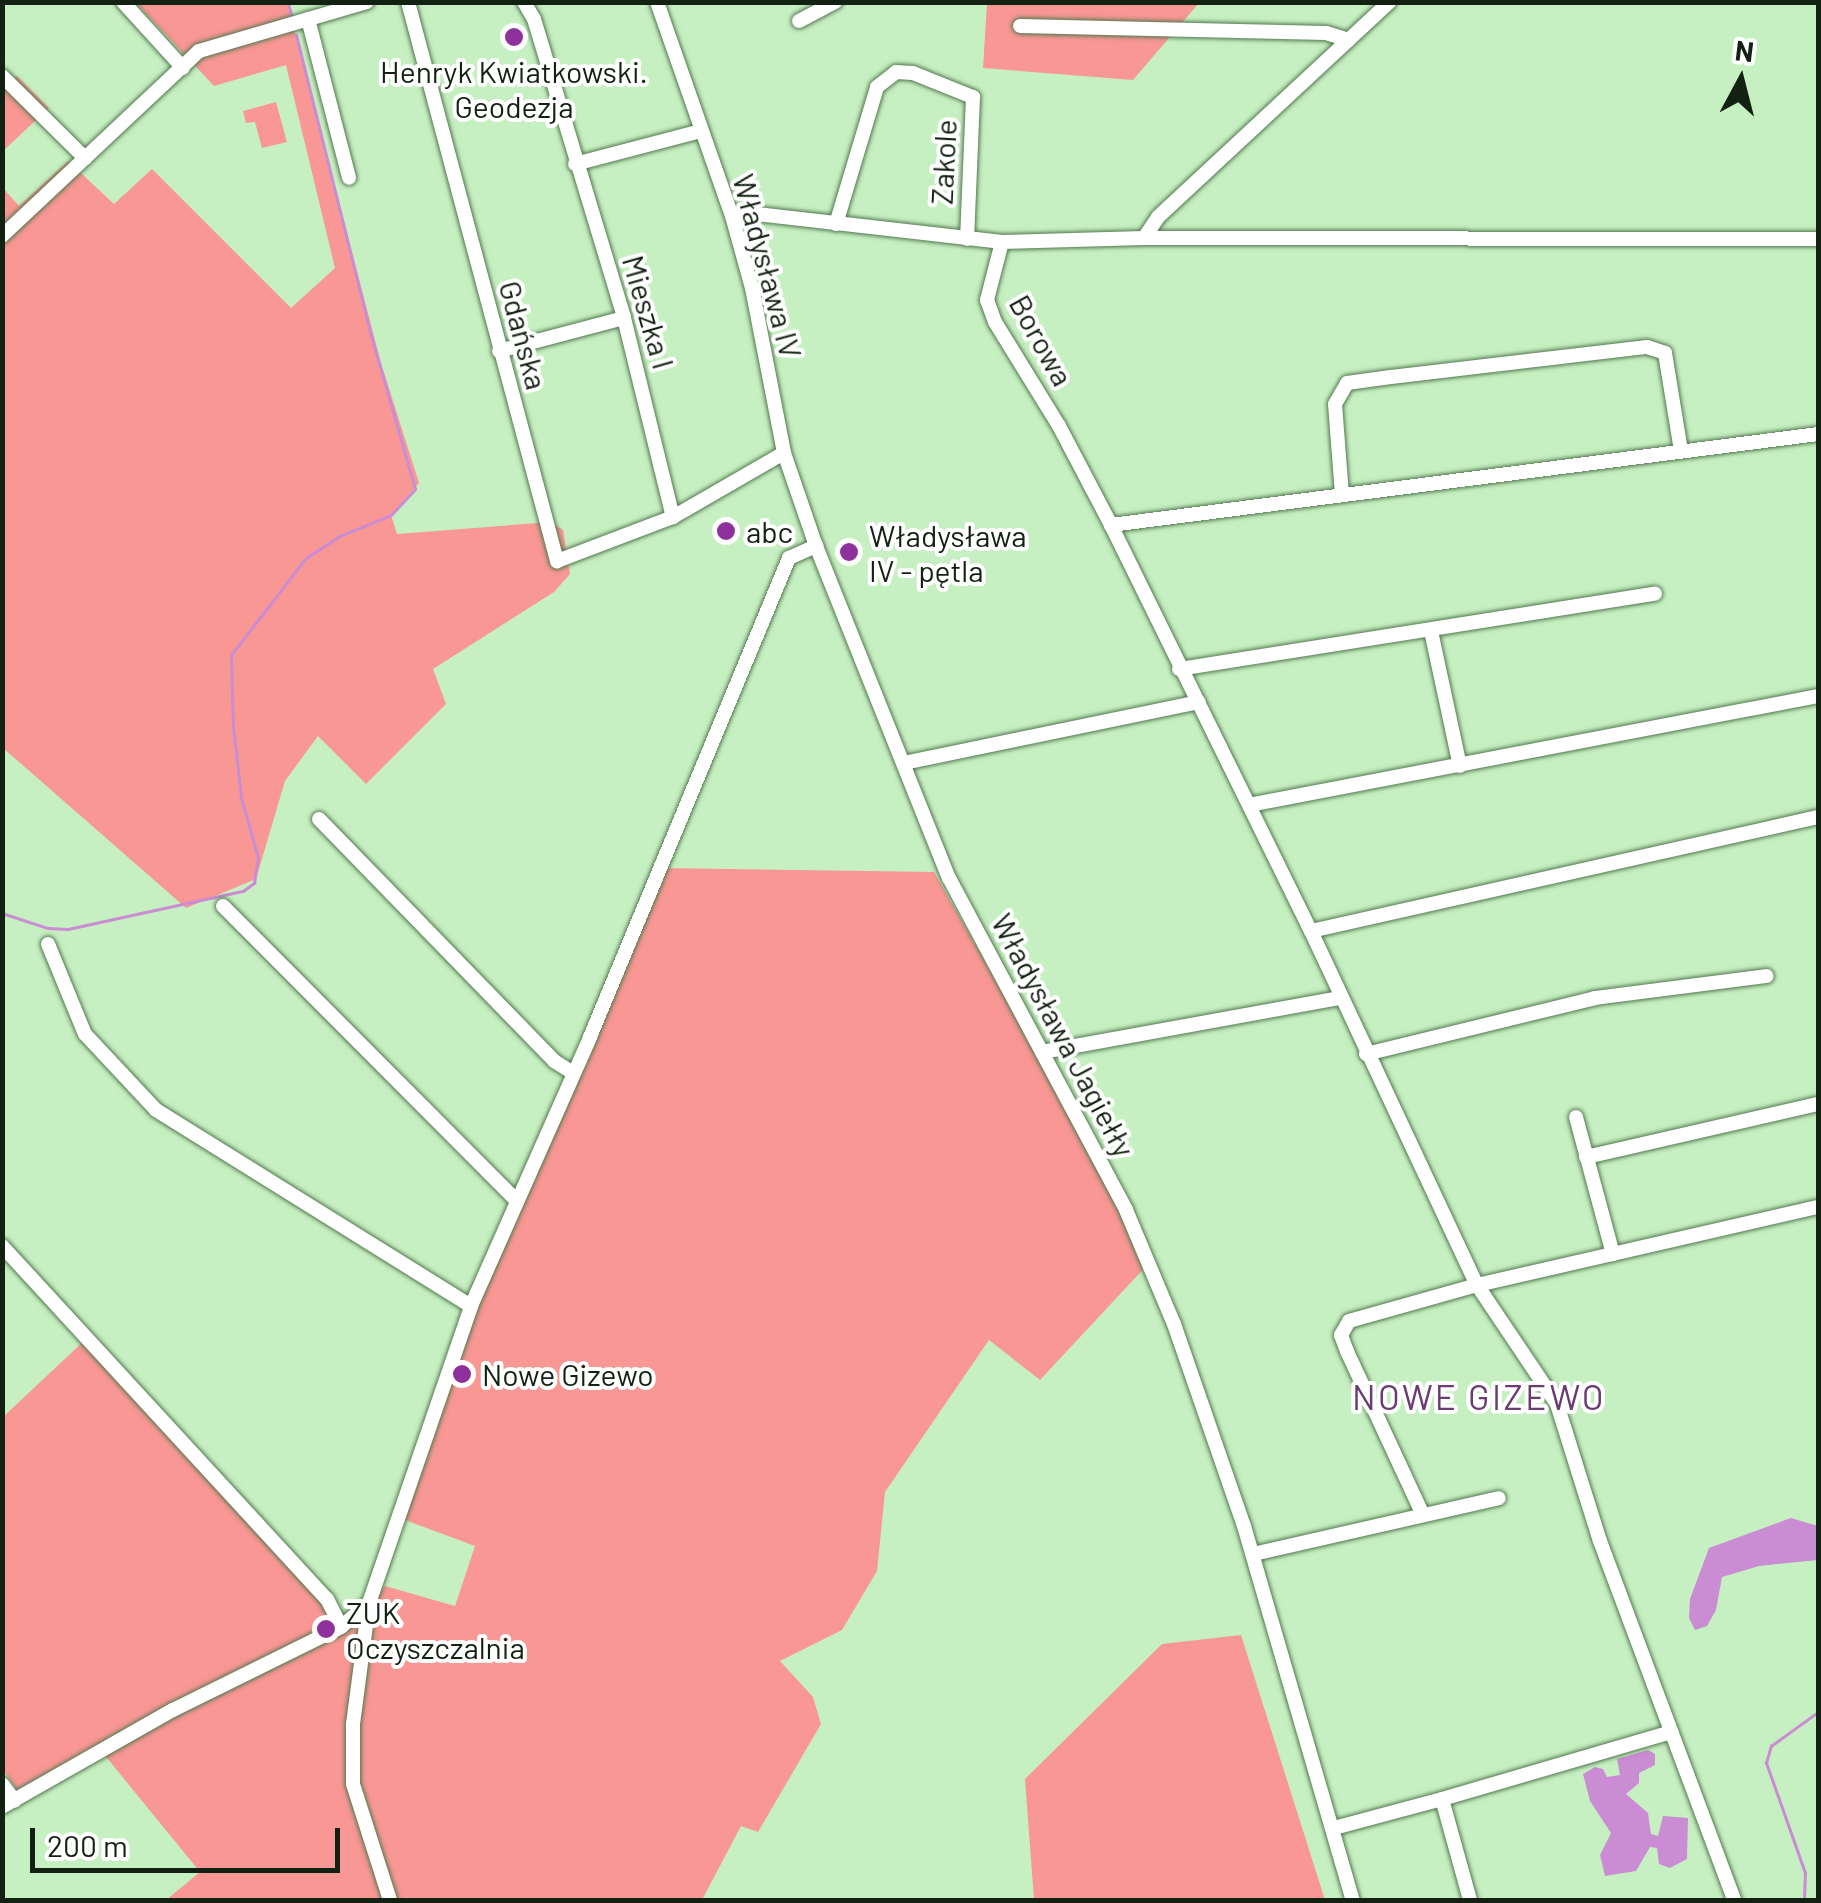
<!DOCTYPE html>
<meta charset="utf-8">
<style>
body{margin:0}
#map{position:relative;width:1821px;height:1903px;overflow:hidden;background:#c7f0c2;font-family:Barlow,sans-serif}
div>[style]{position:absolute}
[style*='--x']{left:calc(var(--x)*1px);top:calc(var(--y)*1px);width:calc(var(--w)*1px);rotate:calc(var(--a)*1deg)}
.green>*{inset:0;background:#f89793}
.water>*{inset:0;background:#ca8cd3}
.stream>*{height:2.5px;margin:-1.25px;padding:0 1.25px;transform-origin:1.25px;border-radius:1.25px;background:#ca8cd3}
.roads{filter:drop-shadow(0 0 2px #537850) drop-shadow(0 0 2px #537850)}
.minor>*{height:14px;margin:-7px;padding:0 7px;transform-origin:7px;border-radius:7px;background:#fff}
.dots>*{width:28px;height:28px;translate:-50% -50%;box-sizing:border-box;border:5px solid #fff;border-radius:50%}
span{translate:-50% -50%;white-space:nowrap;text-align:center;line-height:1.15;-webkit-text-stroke:8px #fff;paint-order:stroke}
.poi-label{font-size:30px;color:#122111}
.left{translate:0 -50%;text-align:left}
.street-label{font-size:30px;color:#122111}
.quarter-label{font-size:35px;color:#6a3c71;letter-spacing:2.5px}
.frame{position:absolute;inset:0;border:5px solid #122111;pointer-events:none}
.north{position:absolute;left:1691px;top:30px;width:100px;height:100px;-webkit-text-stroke:8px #fff;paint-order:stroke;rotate:7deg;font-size:28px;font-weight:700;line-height:40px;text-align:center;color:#122111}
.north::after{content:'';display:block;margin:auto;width:35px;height:45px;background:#122111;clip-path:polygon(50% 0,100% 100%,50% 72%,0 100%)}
.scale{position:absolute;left:30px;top:1828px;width:310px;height:45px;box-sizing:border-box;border:5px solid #122111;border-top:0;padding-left:12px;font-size:30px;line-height:35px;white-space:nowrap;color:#122111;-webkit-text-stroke:8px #fff;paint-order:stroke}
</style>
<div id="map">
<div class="green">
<div style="clip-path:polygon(136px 3px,287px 3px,381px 363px,419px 483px,391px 515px,397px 534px,551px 522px,563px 530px,570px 574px,554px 592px,433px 669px,446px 704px,366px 784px,318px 736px,285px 781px,256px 879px,186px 908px,3px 748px,3px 188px,19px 206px,68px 161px,114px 204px,152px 169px,291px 308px,335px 268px,286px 65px,214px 86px)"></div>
<div style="clip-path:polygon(987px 3px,1199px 3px,1133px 80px,983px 68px)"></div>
<div style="clip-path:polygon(17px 76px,49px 108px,3px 151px,3px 89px)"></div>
<div style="clip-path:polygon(276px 102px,287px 142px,262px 148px,255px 122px,246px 123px,243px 111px)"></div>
<div style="clip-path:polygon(661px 868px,934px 872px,1126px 1210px,1150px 1262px,1040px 1380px,989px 1340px,885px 1492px,877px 1571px,842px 1630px,780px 1661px,813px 1697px,821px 1724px,758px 1832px,741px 1826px,702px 1900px,166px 1900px,200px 1872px,98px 1747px,18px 1791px,3px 1770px,3px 1417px,86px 1339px,343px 1622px,365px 1613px,385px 1586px,455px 1606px,475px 1546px,405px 1520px,471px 1306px)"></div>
<div style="clip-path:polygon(1241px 1635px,1325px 1900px,1034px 1900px,1025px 1779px,1162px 1644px)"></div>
</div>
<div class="water">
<div style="clip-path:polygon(1791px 1518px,1818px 1526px,1818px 1560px,1759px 1566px,1722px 1577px,1716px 1610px,1707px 1626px,1695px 1630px,1689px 1618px,1690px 1599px,1709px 1548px)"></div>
<div style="clip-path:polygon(1648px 1750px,1655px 1754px,1655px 1765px,1639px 1773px,1639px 1783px,1626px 1794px,1648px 1813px,1651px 1834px,1658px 1836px,1663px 1816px,1688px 1818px,1687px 1859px,1670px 1868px,1659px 1864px,1657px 1848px,1650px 1847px,1636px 1871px,1605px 1876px,1600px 1855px,1611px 1833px,1590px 1801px,1583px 1774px,1595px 1767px,1603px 1769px,1607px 1777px,1620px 1775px,1617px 1759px)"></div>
</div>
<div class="stream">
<div style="--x:288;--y:2;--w:15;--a:74"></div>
<div style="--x:2;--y:913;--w:48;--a:18.1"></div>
<div style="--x:48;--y:928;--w:20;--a:3"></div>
<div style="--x:68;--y:929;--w:179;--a:-12.3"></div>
<div style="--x:243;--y:891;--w:14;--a:-36"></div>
<div style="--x:254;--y:883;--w:25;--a:-81"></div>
<div style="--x:258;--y:858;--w:62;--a:-105.8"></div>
<div style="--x:241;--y:798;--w:71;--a:-96.4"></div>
<div style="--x:233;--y:727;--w:72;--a:-91.6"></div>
<div style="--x:231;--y:655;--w:123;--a:-52.3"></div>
<div style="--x:306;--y:558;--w:40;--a:-32.9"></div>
<div style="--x:340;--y:536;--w:55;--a:-22.4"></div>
<div style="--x:391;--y:515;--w:35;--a:-47"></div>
<div style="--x:415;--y:489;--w:159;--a:-106"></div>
<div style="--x:371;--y:336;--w:310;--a:-104"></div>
<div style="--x:1804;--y:1900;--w:27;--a:-88"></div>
<div style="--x:1805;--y:1873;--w:117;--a:-109.5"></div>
<div style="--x:1766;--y:1763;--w:18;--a:-74"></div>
<div style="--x:1771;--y:1746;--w:58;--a:-35.9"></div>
</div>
<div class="roads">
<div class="minor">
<div style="--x:123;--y:2;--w:89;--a:47.7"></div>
<div style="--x:408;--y:2;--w:579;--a:75.07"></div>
<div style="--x:557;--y:561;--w:124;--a:-20.8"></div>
<div style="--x:524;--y:2;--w:20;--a:60"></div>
<div style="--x:534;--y:19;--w:312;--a:73.2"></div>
<div style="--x:624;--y:318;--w:205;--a:76.2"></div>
<div style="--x:673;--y:517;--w:128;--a:-30"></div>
<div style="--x:657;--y:2;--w:227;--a:70.7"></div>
<div style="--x:732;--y:216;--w:75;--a:74.5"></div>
<div style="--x:752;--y:288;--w:168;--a:79"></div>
<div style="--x:784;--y:453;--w:98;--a:71"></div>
<div style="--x:816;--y:546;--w:358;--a:68.2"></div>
<div style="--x:949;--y:878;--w:376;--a:61.9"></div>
<div style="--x:1126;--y:1210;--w:124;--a:67.2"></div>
<div style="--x:1174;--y:1324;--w:214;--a:70.9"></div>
<div style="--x:1244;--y:1526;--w:390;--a:73.8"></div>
<div style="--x:308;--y:19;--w:164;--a:75.5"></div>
<div style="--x:799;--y:21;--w:41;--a:-27.8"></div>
<div style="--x:1020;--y:26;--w:306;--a:1.3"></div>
<div style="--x:1326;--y:33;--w:24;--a:17"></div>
<div style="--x:2;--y:76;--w:117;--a:44.7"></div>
<div style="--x:575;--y:164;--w:130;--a:-14.7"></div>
<div style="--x:732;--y:216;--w:16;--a:-11"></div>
<div style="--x:748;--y:213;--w:256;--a:6.5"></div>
<div style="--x:1002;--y:242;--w:142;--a:-1.6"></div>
<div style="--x:1144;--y:238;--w:674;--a:0.09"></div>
<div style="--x:836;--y:224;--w:143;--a:-73.3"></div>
<div style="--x:877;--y:87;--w:24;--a:-38"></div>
<div style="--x:896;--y:72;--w:17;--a:3"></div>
<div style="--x:913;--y:73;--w:65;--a:21.8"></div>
<div style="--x:973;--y:97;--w:142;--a:92.4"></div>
<div style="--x:2;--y:236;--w:270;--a:-43.2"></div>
<div style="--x:199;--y:51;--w:175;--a:-16.3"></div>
<div style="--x:1144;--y:238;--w:25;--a:-56"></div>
<div style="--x:1158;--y:217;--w:316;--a:-42.9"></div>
<div style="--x:1002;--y:242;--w:60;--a:104.5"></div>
<div style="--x:987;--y:300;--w:23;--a:70"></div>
<div style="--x:995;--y:322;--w:122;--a:58.4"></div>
<div style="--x:1059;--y:426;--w:112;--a:62.3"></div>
<div style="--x:1111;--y:525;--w:453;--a:63.8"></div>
<div style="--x:1311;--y:931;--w:391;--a:64.9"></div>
<div style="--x:1477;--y:1285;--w:143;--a:56.1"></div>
<div style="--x:1557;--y:1404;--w:144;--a:72.6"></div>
<div style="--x:1600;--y:1541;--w:383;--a:69.5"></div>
<div style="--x:499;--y:351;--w:129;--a:-14.8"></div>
<div style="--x:1342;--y:495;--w:91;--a:-94.4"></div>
<div style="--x:1335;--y:404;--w:24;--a:-60"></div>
<div style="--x:1347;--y:383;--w:44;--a:-7.8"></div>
<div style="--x:1391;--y:377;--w:258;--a:-6.7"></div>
<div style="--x:1647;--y:347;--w:19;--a:18"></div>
<div style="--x:1665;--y:353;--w:99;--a:80.7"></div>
<div style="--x:1111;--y:525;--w:713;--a:-7.33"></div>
<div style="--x:1431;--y:631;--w:138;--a:77.9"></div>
<div style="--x:1179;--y:669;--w:482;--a:-9"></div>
<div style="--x:904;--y:763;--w:301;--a:-11.7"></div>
<div style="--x:1249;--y:805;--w:579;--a:-10.84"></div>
<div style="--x:319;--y:819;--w:337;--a:45.8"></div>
<div style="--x:554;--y:1061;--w:22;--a:32"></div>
<div style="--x:223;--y:906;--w:415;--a:45.1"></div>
<div style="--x:1311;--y:931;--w:520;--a:-12.67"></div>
<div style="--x:48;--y:944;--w:97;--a:67.7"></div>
<div style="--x:85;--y:1034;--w:104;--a:46.9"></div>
<div style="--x:156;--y:1110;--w:371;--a:31.9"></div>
<div style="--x:1042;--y:1052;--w:303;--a:-10.3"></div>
<div style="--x:1366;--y:1054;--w:236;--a:-13.7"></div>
<div style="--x:1595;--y:998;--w:173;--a:-7.3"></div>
<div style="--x:1576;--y:1117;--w:142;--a:74.9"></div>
<div style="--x:1586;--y:1157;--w:238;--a:-12.9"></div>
<div style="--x:2;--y:1246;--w:480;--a:47.4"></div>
<div style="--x:327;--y:1599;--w:31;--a:63"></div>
<div style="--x:1423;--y:1515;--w:181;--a:-114.9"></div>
<div style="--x:1347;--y:1351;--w:17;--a:-111"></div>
<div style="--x:1341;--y:1335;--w:16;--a:-60"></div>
<div style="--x:1349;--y:1321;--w:133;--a:-15.7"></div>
<div style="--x:1477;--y:1285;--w:350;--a:-12.9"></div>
<div style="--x:1253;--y:1554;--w:252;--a:-12.8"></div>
<div style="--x:2;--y:1784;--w:21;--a:53"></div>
<div style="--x:1442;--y:1799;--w:239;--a:-16.3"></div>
<div style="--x:2;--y:1807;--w:197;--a:-29.6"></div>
<div style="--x:173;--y:1710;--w:187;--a:-26.3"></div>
<div style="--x:341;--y:1627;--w:37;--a:-41"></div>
<div style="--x:1334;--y:1828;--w:112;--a:-15"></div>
<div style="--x:1442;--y:1799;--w:105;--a:74.5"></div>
<div style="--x:390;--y:1900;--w:122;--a:-107.7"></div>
<div style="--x:353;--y:1784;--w:60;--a:-90"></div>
<div style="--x:353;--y:1724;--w:122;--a:-82.5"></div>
<div style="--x:369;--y:1603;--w:314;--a:-71"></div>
<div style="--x:471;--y:1306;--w:294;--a:-66.1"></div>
<div style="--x:590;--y:1037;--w:519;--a:-67.44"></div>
<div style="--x:789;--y:558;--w:30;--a:-24"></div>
</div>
</div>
<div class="dots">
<div style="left:514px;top:37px;background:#8e319c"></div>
<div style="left:726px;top:531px;background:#8e319c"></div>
<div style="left:849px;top:552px;background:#8e319c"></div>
<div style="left:462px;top:1374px;background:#8e319c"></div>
<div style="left:326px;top:1629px;background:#8e319c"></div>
</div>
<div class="poi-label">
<span style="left:514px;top:88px">Henryk Kwiatkowski.<br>Geodezja</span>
<span class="left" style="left:746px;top:531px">abc</span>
<span class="left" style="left:869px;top:552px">Władysława<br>IV - pętla</span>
<span class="left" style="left:482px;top:1374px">Nowe Gizewo</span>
<span class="left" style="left:346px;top:1629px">ZUK<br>Oczyszczalnia</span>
</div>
<div class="street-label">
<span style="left:943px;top:162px;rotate:-87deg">Zakole</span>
<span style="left:768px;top:266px;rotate:75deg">Władysława IV</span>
<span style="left:649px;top:312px;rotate:74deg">Mieszka I</span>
<span style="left:524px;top:335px;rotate:75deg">Gdańska</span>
<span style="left:1042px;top:340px;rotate:61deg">Borowa</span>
<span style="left:1064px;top:1035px;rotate:62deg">Władysława Jagiełły</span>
</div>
<div class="quarter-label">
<span style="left:1479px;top:1396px">NOWE GIZEWO</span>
</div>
<div class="frame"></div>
<div class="north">N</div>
<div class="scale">200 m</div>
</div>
